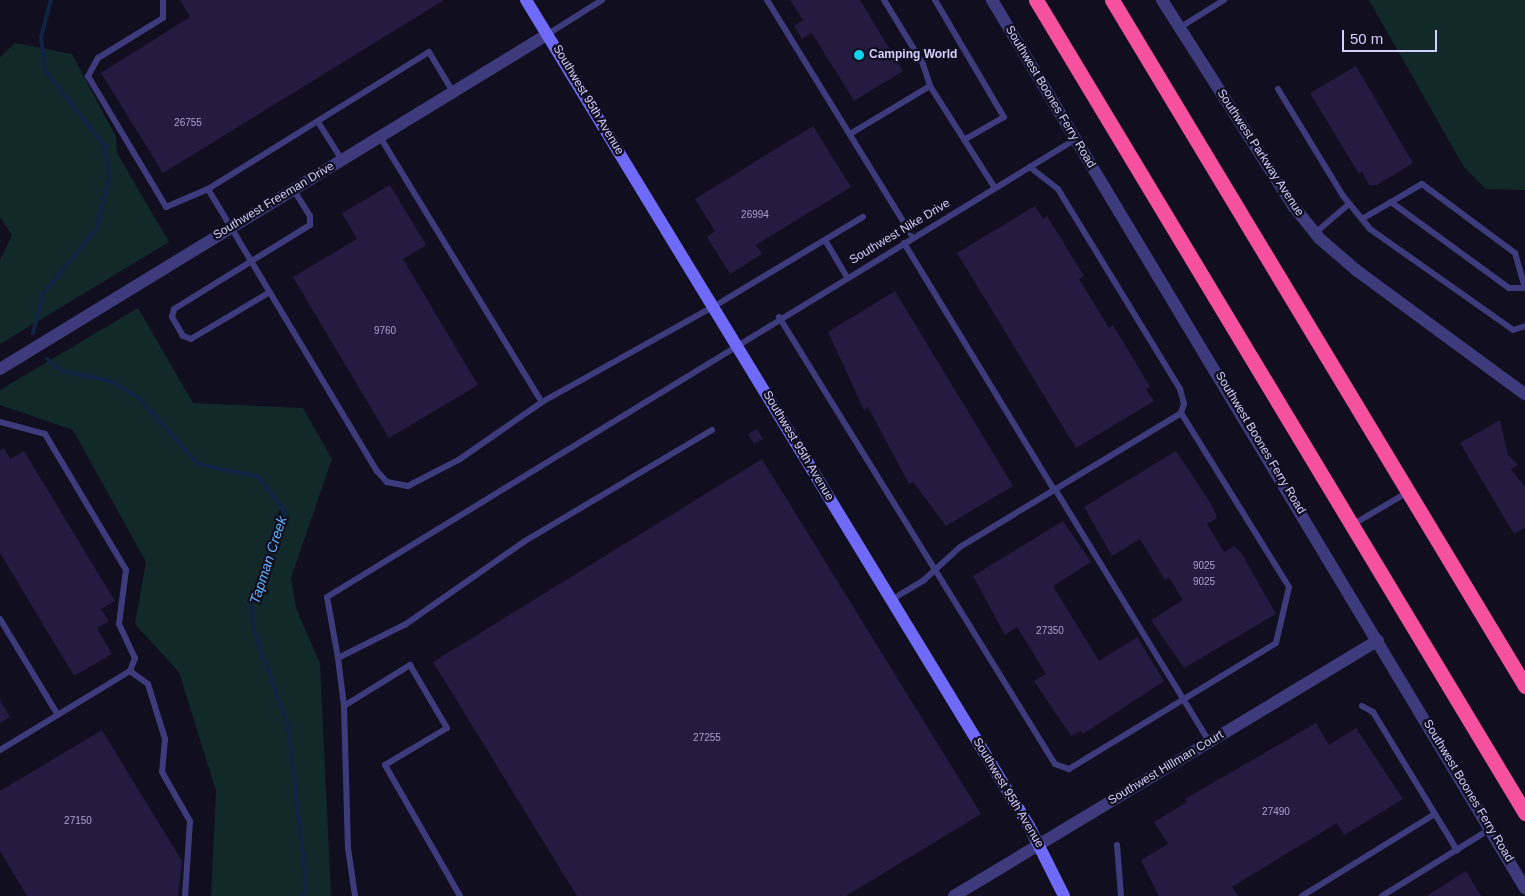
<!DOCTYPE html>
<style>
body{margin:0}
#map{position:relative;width:1525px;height:896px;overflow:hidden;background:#110e20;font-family:Arial,sans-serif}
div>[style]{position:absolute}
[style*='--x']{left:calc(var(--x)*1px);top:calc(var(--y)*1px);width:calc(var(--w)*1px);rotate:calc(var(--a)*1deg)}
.green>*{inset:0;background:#112929}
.stream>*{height:4px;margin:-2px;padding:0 2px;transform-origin:2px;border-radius:2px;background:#0f2343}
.building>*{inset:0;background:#231b40}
.service>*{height:6px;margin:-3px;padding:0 3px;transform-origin:3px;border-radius:3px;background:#3e3b7d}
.minor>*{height:12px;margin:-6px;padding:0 6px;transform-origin:6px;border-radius:6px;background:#3e3b7d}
.tertiary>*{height:12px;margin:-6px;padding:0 6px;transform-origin:6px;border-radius:6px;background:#3e3b7d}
.secondary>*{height:12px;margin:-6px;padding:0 6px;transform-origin:6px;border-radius:6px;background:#6f6bf8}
.motorway>*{height:15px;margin:-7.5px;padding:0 7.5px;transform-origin:7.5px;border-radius:7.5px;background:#f6519f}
.dots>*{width:14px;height:14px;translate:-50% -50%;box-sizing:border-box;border:2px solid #110e20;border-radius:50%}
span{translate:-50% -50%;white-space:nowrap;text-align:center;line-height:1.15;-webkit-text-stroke:4.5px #110e20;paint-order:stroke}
.number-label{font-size:10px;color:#a8a2ce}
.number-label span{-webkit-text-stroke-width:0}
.poi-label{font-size:12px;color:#d5cffd;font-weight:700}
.left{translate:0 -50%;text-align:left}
.street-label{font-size:12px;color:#d5cffd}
.water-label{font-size:14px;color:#63b2f7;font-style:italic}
.scale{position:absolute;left:1342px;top:30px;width:95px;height:22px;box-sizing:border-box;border:2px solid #d5cffd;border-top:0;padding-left:6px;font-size:15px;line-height:18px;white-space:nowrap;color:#d5cffd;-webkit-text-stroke:4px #110e20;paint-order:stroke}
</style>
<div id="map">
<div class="green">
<div style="clip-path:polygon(1369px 0,1525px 0,1525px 190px,1486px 189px,1464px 167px)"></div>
<div style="clip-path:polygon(15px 43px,72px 54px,116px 137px,117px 153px,169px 242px,0 344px,0 260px,12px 235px,0 217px,0 57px)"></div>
<div style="clip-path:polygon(138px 308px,193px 403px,303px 408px,332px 459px,291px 578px,296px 608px,320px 664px,331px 896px,211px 896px,216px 791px,179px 672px,135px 624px,146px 562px,73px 430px,0 405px,0 390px)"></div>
</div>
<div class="stream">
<div style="--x:33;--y:333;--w:40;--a:-75.6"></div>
<div style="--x:43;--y:294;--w:85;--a:-50.7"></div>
<div style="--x:97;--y:228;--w:51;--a:-76.5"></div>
<div style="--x:109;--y:178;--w:32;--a:-97"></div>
<div style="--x:105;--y:146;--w:97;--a:-128.3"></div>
<div style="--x:45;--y:70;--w:33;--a:-97"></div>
<div style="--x:41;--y:37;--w:38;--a:-75"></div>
<div style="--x:47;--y:359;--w:19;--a:39"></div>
<div style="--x:62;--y:371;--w:50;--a:11.5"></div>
<div style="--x:111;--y:381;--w:31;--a:31"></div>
<div style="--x:138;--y:397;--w:90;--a:48.2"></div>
<div style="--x:198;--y:464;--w:62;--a:12"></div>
<div style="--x:259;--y:477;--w:44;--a:53.4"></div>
<div style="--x:285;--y:512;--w:97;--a:109.9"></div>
<div style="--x:252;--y:603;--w:25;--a:88"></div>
<div style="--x:253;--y:628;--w:103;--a:70.2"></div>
<div style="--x:288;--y:725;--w:158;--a:83.5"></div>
<div style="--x:306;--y:882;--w:14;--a:98"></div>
</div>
<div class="building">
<div style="clip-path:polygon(180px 0,444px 0,163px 173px,101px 73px,190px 17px)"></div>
<div style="clip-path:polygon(790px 0,860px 0,903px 71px,854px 101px,812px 33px,802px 39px,794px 26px,803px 20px)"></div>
<div style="clip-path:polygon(1356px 66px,1413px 163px,1377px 185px,1369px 185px,1362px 172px,1359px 174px,1310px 93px)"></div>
<div style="clip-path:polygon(813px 126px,851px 187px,756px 245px,762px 254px,730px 274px,707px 237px,715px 231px,695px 199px)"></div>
<div style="clip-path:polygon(390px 185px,426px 245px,403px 259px,478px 385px,389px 438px,293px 277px,357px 239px,342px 213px)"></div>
<div style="clip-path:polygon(1035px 206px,1043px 219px,1047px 216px,1084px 276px,1079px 279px,1109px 328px,1113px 325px,1150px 387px,1146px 389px,1154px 401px,1076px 448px,957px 253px)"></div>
<div style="clip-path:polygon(895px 291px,1013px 486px,946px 526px,913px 482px,909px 484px,868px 407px,864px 410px,828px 332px)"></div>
<div style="clip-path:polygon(1500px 420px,1508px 455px,1518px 465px,1511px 469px,1525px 487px,1525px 528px,1514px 534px,1460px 443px)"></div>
<div style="clip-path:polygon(757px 429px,763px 439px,754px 444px,748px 434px)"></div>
<div style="clip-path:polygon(4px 448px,10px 459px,24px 451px,115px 601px,101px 609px,109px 621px,97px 628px,112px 654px,74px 676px,0 553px,0 450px)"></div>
<div style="clip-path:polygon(1176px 451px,1213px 507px,1217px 518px,1207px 524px,1224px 552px,1234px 546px,1242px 554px,1276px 614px,1184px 668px,1151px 620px,1183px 600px,1169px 577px,1165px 580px,1140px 539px,1112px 556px,1084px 507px)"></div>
<div style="clip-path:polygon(762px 459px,981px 814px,846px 896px,577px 896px,433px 662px)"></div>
<div style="clip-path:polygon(1063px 521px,1091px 562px,1053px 586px,1099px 661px,1137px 637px,1164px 681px,1083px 734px,1080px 731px,1071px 736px,1034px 681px,1046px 674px,1017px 627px,1005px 635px,973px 576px)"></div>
<div style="clip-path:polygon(0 700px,10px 717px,0 723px)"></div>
<div style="clip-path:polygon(1316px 723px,1329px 745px,1356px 728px,1403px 799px,1344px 835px,1337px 823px,1232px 887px,1238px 896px,1159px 896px,1141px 860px,1168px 844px,1154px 822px,1187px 802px,1185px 799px)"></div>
<div style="clip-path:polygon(102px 730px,182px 861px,178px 896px,27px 896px,0 851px,0 791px)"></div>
<div style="clip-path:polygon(1466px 871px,1481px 896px,1427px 896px)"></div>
</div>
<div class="service">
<div style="--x:163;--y:0;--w:18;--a:90"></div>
<div style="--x:163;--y:18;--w:76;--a:148.4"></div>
<div style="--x:98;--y:58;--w:21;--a:119"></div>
<div style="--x:88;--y:76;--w:152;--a:59.2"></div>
<div style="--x:166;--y:207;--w:46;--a:-23.2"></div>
<div style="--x:208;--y:189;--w:260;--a:-31.8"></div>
<div style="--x:429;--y:52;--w:47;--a:59"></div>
<div style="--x:767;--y:0;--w:278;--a:58.4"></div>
<div style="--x:884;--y:0;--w:75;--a:58.6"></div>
<div style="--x:923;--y:64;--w:23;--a:72"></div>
<div style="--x:930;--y:86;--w:121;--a:57.5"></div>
<div style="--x:935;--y:0;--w:136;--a:59.5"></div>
<div style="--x:1004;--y:117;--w:46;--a:150.1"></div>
<div style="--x:1179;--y:28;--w:53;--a:-31.9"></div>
<div style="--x:548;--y:34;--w:64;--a:-32.2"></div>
<div style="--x:1278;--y:89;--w:125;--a:58.7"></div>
<div style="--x:1343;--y:196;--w:43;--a:50.7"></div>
<div style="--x:1370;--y:229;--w:175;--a:35.2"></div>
<div style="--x:1513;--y:330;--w:13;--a:-18"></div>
<div style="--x:318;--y:122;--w:45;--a:57.7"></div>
<div style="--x:850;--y:134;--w:93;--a:-31"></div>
<div style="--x:380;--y:137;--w:311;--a:58.6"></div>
<div style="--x:208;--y:189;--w:329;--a:59.1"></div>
<div style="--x:377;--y:471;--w:15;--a:48"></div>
<div style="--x:387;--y:482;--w:21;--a:11"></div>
<div style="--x:408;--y:486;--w:59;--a:-27.4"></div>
<div style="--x:460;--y:459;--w:100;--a:-34.8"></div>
<div style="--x:542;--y:402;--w:196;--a:-29.1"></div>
<div style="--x:713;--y:307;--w:175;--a:-31"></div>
<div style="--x:1391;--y:202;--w:146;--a:36.1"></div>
<div style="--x:1509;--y:288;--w:14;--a:0"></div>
<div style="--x:1362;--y:219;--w:69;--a:-30.3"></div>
<div style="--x:1422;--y:184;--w:116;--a:36.6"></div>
<div style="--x:1515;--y:253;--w:35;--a:74"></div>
<div style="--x:1315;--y:233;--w:45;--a:-40.5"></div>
<div style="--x:825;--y:240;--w:43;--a:59.3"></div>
<div style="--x:904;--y:243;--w:289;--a:58.7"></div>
<div style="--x:270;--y:292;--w:92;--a:149.3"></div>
<div style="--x:191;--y:339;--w:9;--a:-159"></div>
<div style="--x:183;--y:336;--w:22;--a:-120"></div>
<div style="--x:172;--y:317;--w:8;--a:-76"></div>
<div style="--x:174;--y:309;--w:160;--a:-31.7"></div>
<div style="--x:310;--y:225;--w:9;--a:-90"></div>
<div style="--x:310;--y:216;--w:32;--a:-122"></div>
<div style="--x:779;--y:317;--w:525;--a:58.31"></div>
<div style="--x:1055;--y:764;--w:15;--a:20"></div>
<div style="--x:1069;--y:769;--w:242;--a:-31.3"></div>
<div style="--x:1276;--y:643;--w:57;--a:-76.9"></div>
<div style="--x:1289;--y:587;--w:205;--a:-121.8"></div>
<div style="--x:0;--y:422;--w:47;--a:14.9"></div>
<div style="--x:45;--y:434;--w:158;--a:59.2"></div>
<div style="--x:126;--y:570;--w:54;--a:97.4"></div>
<div style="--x:119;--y:624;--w:38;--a:65"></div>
<div style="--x:135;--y:658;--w:14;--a:111"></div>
<div style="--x:130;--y:671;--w:152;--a:148.7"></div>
<div style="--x:712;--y:430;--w:217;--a:149.3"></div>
<div style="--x:525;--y:541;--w:145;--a:145.1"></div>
<div style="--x:406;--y:624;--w:76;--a:153.4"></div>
<div style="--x:338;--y:658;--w:62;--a:-100.2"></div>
<div style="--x:327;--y:597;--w:878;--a:-31.45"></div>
<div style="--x:1055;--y:489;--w:295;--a:58.6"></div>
<div style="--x:1352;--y:525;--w:65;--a:-30.5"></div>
<div style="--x:891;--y:600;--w:39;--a:-31"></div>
<div style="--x:924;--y:580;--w:49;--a:-42.5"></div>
<div style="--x:960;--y:547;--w:258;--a:-31.2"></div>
<div style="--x:1181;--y:413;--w:9;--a:-72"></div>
<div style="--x:1184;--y:404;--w:16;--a:-105"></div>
<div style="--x:1180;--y:389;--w:234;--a:-121.4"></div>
<div style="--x:1058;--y:189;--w:36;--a:-142"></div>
<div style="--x:0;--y:619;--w:112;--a:58.9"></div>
<div style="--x:338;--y:658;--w:48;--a:82.9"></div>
<div style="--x:344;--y:706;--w:142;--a:88.4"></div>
<div style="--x:348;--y:848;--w:49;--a:81.7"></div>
<div style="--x:130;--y:671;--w:22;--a:36"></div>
<div style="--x:148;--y:684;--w:58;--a:72.8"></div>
<div style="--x:165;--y:739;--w:33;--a:95"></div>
<div style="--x:162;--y:772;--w:56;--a:60.3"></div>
<div style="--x:190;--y:821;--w:75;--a:93.8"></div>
<div style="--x:344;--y:706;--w:78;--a:-31.8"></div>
<div style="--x:410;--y:665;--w:73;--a:59.6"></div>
<div style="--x:447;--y:728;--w:72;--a:149.2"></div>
<div style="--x:385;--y:765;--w:151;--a:60.2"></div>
<div style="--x:1362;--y:706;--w:13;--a:29"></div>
<div style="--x:1373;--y:712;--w:162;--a:58.7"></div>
<div style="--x:1117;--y:845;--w:51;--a:85.5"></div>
<div style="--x:1302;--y:896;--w:156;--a:-31.7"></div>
<div style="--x:1382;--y:896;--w:127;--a:-31.8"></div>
</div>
<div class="minor">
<div style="--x:0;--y:369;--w:642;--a:-31.44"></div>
<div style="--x:954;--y:896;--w:495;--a:-31.1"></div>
</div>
<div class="tertiary">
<div style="--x:992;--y:0;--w:1036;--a:59.03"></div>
<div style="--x:1162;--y:0;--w:246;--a:57.5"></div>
<div style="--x:1294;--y:207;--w:40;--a:51"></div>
<div style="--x:1319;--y:238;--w:49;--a:40.9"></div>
<div style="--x:1356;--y:270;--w:210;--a:36.3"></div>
</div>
<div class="secondary">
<div style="--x:526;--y:0;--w:967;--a:58.66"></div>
<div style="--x:1029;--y:826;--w:78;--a:63.4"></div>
</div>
<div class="motorway">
<div style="--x:1036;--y:0;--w:949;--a:58.97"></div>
<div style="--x:1112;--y:0;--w:801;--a:58.95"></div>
</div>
<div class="dots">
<div style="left:859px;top:55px;background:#0cd5ec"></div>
</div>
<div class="number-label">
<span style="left:188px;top:123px">26755</span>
<span style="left:755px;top:215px">26994</span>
<span style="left:385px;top:331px">9760</span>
<span style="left:1204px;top:566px">9025</span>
<span style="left:1204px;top:582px">9025</span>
<span style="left:1050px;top:631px">27350</span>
<span style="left:707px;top:738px">27255</span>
<span style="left:1276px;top:812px">27490</span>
<span style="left:78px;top:821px">27150</span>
</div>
<div class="poi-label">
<span class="left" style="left:869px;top:55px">Camping World</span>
</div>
<div class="street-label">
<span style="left:1050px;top:97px;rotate:59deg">Southwest Boones Ferry Road</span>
<span style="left:588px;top:100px;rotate:59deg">Southwest 95th Avenue</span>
<span style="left:1260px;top:153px;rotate:57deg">Southwest Parkway Avenue</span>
<span style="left:274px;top:201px;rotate:-31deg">Southwest Freeman Drive</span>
<span style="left:900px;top:232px;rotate:-31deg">Southwest Nike Drive</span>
<span style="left:1260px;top:443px;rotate:59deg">Southwest Boones Ferry Road</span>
<span style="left:798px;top:446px;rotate:59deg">Southwest 95th Avenue</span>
<span style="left:1166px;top:768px;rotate:-31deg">Southwest Hillman Court</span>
<span style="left:1468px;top:791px;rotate:59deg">Southwest Boones Ferry Road</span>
<span style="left:1008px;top:793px;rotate:59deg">Southwest 95th Avenue</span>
</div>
<div class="water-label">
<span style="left:268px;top:560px;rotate:-72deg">Tapman Creek</span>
</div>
<div class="scale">50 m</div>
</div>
